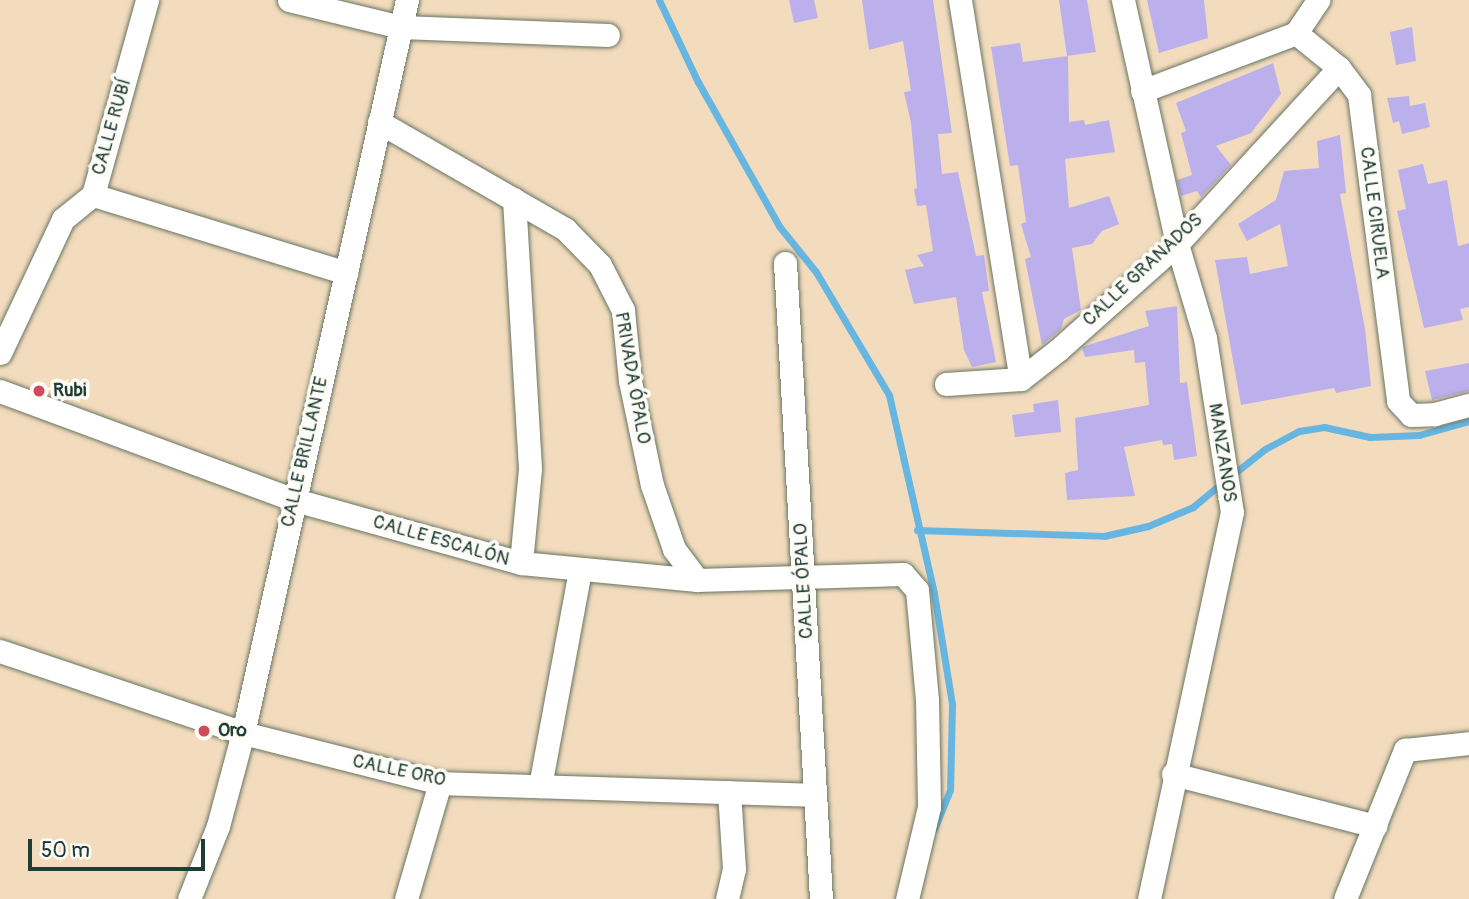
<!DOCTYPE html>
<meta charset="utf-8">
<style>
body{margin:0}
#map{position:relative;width:1469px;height:899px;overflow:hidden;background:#f3dcbd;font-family:Pangolin,sans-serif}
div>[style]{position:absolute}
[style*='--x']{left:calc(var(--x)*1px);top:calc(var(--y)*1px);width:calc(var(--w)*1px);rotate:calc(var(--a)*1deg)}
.stream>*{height:7px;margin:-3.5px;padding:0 3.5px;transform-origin:3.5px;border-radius:3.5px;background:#67b5e1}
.building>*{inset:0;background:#bbb0eb}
.roads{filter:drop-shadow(0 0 2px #697564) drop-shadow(0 0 2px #697564)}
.street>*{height:23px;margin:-11.5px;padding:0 11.5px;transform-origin:11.5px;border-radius:11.5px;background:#fff}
.dots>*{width:19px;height:19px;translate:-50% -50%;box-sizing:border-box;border:4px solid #fdfcf7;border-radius:50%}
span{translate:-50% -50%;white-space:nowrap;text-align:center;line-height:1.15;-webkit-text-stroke:7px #fdfcf7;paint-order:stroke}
.street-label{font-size:19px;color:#1f3d34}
.poi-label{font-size:19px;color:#1f3d34;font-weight:700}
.left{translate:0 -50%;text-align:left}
.scale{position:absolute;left:28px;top:839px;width:177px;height:32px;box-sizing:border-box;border:4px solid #1f3d34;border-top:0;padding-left:9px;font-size:21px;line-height:24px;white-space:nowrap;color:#1f3d34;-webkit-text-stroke:5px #fdfcf7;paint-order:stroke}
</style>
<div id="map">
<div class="stream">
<div style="--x:659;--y:0;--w:91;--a:64.6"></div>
<div style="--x:698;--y:82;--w:165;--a:60.6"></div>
<div style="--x:779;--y:226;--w:59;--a:51.2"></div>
<div style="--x:816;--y:272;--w:143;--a:59.3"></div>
<div style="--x:889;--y:395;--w:203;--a:77.2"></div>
<div style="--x:934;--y:593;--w:112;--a:80.8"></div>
<div style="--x:952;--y:704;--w:86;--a:91.3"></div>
<div style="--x:950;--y:790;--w:42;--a:112.3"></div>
<div style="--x:1231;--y:476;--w:43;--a:-38.5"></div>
<div style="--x:1265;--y:449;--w:38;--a:-28"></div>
<div style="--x:1299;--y:431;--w:25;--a:-9"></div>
<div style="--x:1324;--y:427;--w:47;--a:12.3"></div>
<div style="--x:1370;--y:437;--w:49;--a:-2.3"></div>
<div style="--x:1419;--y:435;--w:52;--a:-15.6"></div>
<div style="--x:917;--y:530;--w:187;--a:1.8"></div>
<div style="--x:1104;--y:536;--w:45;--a:-12.8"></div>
<div style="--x:1148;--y:526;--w:49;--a:-22.9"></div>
<div style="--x:1193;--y:507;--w:38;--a:-40"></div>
</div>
<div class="building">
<div style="clip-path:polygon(789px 0,814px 0,818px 18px,794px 23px)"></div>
<div style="clip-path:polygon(862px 0,933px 0,952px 133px,938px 134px,942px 174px,958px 172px,976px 256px,984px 255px,989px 291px,982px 292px,996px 362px,972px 367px,964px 350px,956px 297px,914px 304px,905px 270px,924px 266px,917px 255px,933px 251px,926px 205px,917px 206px,914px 189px,917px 188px,911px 123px,904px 92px,911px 91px,903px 41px,869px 50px)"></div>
<div style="clip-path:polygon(1059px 0,1087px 0,1096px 52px,1067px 56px)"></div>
<div style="clip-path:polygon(1147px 0,1204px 0,1208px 38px,1159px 53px)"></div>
<div style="clip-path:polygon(1412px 27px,1416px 61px,1396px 65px,1390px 32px)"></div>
<div style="clip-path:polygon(1020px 43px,1023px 62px,1068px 56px,1069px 122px,1084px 120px,1085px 125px,1109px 120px,1115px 152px,1065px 159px,1069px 208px,1109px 196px,1119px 224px,1102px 231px,1092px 244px,1072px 248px,1081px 310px,1064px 319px,1061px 329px,1042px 345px,1025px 259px,1031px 257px,1021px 224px,1026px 222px,1018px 165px,1010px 166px,991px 47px)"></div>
<div style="clip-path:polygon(1273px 63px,1281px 94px,1251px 133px,1216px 146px,1231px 165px,1201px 197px,1197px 191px,1181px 196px,1177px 180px,1192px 175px,1181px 133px,1186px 131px,1176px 103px)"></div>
<div style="clip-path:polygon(1409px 96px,1410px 106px,1425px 103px,1430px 127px,1402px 134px,1399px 121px,1393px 123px,1387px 98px)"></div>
<div style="clip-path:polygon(1340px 135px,1346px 193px,1340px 194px,1365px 329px,1371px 386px,1336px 393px,1334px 388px,1241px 405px,1215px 260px,1247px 257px,1250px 274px,1288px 266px,1280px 224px,1247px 241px,1238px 224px,1276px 200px,1284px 171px,1319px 168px,1317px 141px)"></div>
<div style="clip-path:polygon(1423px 164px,1428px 184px,1447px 180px,1458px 246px,1469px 243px,1469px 307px,1460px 309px,1463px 320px,1424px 328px,1397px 211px,1406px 209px,1398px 170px)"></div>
<div style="clip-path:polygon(1177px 306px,1180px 383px,1187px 382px,1197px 456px,1174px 460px,1172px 444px,1163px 445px,1162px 440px,1124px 447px,1135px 496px,1067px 500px,1065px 473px,1078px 470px,1075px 418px,1149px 405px,1145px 362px,1135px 363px,1134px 350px,1085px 357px,1082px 347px,1149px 326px,1145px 311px)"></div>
<div style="clip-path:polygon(1469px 363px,1469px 391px,1432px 400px,1425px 371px)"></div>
<div style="clip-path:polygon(1058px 400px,1061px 432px,1015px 437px,1012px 415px,1034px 412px,1033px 404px)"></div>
</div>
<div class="roads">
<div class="street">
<div style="--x:289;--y:0;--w:115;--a:13.6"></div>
<div style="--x:401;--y:27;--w:207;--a:2.2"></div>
<div style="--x:960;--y:0;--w:384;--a:80.9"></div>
<div style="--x:1123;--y:0;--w:250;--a:77.5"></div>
<div style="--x:1177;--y:244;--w:98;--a:73.4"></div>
<div style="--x:1205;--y:338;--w:176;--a:81.2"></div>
<div style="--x:1232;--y:512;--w:396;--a:102.1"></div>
<div style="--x:1296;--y:33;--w:55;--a:39.1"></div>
<div style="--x:1339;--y:68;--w:34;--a:53"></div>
<div style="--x:1359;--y:95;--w:308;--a:82.7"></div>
<div style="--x:1398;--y:401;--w:19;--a:47"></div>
<div style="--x:1411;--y:415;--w:24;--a:-2"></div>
<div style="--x:1435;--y:414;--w:35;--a:-15"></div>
<div style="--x:1296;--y:33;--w:40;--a:-56"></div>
<div style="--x:1142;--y:91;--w:165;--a:-20.6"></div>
<div style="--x:379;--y:122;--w:215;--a:29.9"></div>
<div style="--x:565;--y:229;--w:50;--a:45.8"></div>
<div style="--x:600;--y:265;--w:51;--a:62.9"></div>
<div style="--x:623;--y:310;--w:71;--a:84.4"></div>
<div style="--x:630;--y:381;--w:106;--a:78.1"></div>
<div style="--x:652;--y:485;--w:68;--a:71"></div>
<div style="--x:674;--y:549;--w:39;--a:53"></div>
<div style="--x:93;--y:195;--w:265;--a:17.1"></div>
<div style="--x:514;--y:199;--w:270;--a:86.6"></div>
<div style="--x:530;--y:469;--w:94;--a:95.5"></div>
<div style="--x:785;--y:263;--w:637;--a:86.76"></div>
<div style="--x:0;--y:353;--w:148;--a:-64.8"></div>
<div style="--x:63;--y:219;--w:38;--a:-39"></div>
<div style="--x:93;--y:195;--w:202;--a:-74.5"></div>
<div style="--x:946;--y:384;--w:75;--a:-3.8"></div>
<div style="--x:1021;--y:379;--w:47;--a:-38.1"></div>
<div style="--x:1058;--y:350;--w:159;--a:-41.7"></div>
<div style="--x:1177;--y:244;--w:239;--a:-47.4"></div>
<div style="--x:0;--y:391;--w:314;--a:20.3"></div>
<div style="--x:295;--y:500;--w:235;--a:15.6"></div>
<div style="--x:521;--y:563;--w:177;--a:5.5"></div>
<div style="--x:697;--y:580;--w:206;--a:-1.7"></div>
<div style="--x:903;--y:574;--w:21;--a:49"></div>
<div style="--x:917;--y:590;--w:110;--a:84.8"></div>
<div style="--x:927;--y:700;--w:107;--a:88.9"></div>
<div style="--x:929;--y:807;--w:95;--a:103.4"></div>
<div style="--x:0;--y:651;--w:256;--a:18.6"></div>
<div style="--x:243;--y:733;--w:203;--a:14.2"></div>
<div style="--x:440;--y:783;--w:375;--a:1.8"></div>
<div style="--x:1173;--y:774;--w:209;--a:14.4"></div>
<div style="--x:540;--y:786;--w:220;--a:-79.5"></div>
<div style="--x:189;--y:899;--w:79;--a:-68.3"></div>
<div style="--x:218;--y:826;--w:96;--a:-75"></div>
<div style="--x:243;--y:733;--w:751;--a:-77.39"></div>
<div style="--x:406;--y:899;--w:121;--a:-73.7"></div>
<div style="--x:727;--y:899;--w:31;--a:-77"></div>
<div style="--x:734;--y:869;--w:77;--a:-93.7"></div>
<div style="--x:1345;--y:899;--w:161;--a:-68.1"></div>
<div style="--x:1405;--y:750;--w:64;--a:-6.2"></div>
</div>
</div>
<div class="dots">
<div style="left:39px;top:391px;background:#d1495b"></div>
<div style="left:204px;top:731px;background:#d1495b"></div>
</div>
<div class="street-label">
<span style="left:112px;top:127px;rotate:-74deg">CALLE RUBÍ</span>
<span style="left:1374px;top:213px;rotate:83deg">CALLE CIRUELA</span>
<span style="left:1143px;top:270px;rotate:-43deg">CALLE GRANADOS</span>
<span style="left:632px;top:378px;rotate:80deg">PRIVADA ÓPALO</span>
<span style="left:305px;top:452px;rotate:-77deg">CALLE BRILLANTE</span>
<span style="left:1222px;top:453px;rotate:81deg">MANZANOS</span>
<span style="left:441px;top:541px;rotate:16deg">CALLE ESCALÓN</span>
<span style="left:804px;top:581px;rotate:-93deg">CALLE ÓPALO</span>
<span style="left:399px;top:771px;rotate:12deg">CALLE ORO</span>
</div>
<div class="poi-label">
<span class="left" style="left:53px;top:391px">Rubi</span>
<span class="left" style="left:218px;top:731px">Oro</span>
</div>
<div class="scale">50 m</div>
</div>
